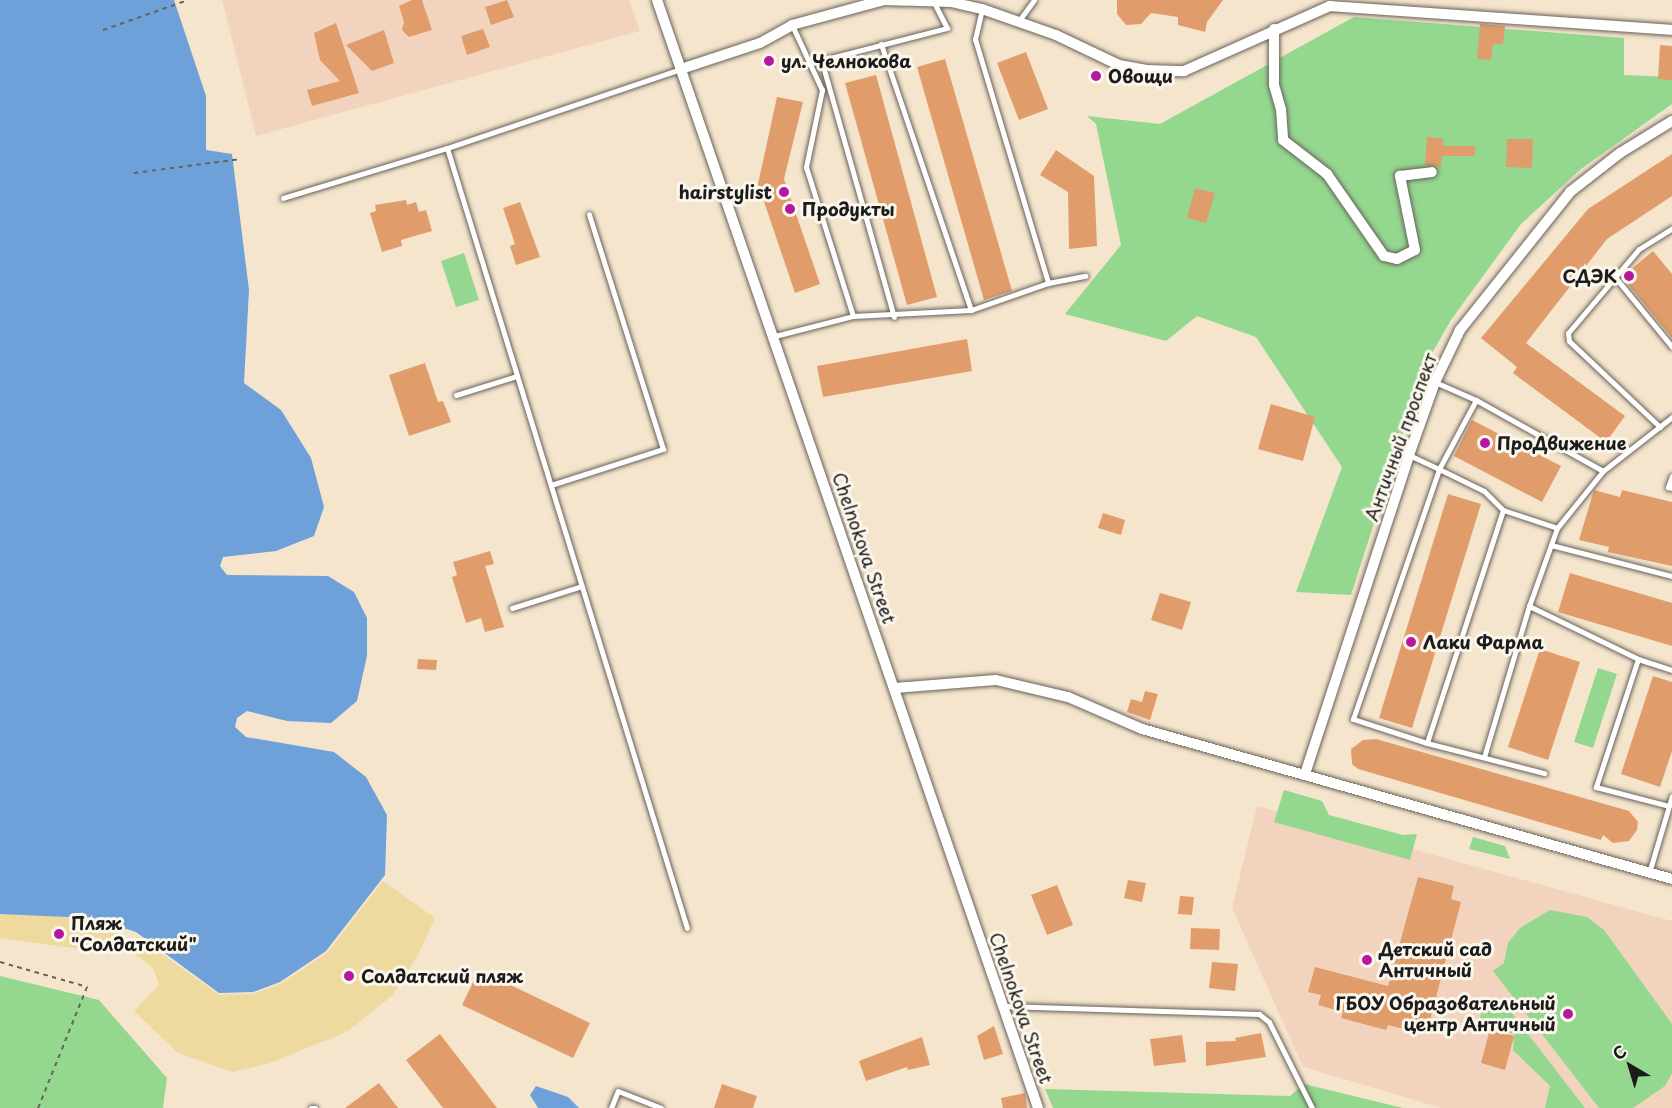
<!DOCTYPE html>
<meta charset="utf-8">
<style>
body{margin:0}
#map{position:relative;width:1672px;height:1108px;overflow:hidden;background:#f5e5cd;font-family:"Playpen Sans",sans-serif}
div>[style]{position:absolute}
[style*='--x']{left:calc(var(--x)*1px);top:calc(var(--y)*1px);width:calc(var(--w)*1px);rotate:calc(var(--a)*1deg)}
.built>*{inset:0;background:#f2d4be}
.green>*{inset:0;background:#94d78f}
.sand>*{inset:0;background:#eeda9e}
.water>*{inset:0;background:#6ea0d9}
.building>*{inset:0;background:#e09d6b}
.path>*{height:2px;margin-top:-1px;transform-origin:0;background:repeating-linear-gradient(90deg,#68625a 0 4.5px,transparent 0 9px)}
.roads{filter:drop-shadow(0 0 2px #68625a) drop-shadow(0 0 2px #68625a)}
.lane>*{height:5px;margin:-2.5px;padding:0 2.5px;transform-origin:2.5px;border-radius:2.5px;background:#fff}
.street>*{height:10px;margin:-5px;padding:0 5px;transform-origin:5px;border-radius:5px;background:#fff}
.dots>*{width:16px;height:16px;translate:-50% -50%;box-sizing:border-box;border:3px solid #fbf7ec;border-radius:50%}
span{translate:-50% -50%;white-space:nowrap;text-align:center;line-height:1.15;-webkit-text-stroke:6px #fbf7ec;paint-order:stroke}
.poi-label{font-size:18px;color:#1c1c1c;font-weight:700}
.left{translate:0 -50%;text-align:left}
.right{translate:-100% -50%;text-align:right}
.street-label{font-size:18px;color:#1c1c1c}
.north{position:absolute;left:1600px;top:1036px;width:60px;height:60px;-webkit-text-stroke:4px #fbf7ec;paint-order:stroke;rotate:322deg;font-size:16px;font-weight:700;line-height:24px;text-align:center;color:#1c1c1c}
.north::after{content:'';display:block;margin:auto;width:21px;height:27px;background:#1c1c1c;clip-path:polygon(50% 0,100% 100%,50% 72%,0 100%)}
</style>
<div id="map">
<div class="built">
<div style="clip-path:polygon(222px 0,629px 0,640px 31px,256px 136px)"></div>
<div style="clip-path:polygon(1257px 806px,1672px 921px,1672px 1108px,1441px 1108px,1303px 1067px,1232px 908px)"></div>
</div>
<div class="green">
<div style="clip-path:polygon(1354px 17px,1624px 38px,1624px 75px,1672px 77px,1672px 104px,1581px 169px,1521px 224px,1451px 320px,1424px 367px,1351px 595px,1296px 592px,1342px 467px,1256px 337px,1197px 316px,1166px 341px,1065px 314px,1121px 245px,1096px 124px,1087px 116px,1160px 124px)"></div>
<div style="clip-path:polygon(464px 253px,479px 300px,456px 307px,441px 261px)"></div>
<div style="clip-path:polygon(1598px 668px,1617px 674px,1593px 748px,1574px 742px)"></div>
<div style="clip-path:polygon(1284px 790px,1322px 801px,1329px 815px,1403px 835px,1417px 834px,1410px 860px,1274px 822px)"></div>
<div style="clip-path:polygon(1473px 837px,1505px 846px,1510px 859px,1469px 849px)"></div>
<div style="clip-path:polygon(1550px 910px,1587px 917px,1604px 930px,1672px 1024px,1672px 1073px,1665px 1086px,1633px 1108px,1599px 1108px,1493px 971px,1504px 963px,1508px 943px,1520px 928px)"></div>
<div style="clip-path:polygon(0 976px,99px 1000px,167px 1078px,163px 1108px,0 1108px)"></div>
<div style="clip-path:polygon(1484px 1004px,1508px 1008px,1585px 1108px,1545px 1108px,1550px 1086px,1513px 1050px,1514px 1034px,1478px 1025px)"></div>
<div style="clip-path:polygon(1304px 1084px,1403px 1108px,1053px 1108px,1045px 1089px,1290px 1096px)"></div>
</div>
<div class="sand">
<div style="clip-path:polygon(383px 881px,435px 918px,418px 955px,393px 995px,347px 1032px,270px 1063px,233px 1072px,178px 1053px,134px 1011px,159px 985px,153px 968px,129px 950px,137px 936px,219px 995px,254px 994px,281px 984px,328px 952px)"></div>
<div style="clip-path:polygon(0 914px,54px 914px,119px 931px,110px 951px,73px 948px,0 938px)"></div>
</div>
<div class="water">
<div style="clip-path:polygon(0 0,174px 0,206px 96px,206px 150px,232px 154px,249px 290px,244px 383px,281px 410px,311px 458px,324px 507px,314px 536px,276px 551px,223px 557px,220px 566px,227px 575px,328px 576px,354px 592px,367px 618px,367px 656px,357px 701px,331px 723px,287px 721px,247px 711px,237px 718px,235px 727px,246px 737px,334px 752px,366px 777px,387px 815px,385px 875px,326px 951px,280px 982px,253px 992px,219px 993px,136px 932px,91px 918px,0 914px)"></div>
<div style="clip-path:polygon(536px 1086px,568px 1097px,579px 1108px,538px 1108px,530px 1095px)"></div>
</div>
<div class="building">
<div style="clip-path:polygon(412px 0,422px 0,432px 30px,409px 37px,402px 30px,404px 22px,399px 6px)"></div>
<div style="clip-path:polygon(507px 0,514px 17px,491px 25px,485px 7px)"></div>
<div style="clip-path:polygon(1117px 0,1223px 0,1207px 22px,1205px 32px,1178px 25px,1178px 17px,1151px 13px,1141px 24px,1126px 25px,1117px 14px)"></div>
<div style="clip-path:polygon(336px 23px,359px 93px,312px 106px,307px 90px,340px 81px,320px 60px,314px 33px)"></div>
<div style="clip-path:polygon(1480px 24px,1505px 26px,1503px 44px,1493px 44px,1491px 60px,1477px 59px)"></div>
<div style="clip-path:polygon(483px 29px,490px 47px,467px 55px,461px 36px)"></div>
<div style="clip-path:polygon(384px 30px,394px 63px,372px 71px,346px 45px)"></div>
<div style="clip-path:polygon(1660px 45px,1672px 46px,1672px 80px,1658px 79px)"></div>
<div style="clip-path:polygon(1026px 52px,1048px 109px,1019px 120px,997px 63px)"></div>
<div style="clip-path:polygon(945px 59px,1012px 291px,984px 300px,917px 67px)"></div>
<div style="clip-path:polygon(876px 75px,937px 297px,907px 305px,845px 83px)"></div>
<div style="clip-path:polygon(777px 97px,803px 102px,784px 179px,820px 284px,795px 293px,758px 184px)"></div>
<div style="clip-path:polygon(1427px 137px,1443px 138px,1443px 146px,1475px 146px,1475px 156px,1442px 156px,1441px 167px,1425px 165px)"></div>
<div style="clip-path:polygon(1507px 139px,1533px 139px,1532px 168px,1506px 167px)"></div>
<div style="clip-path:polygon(1056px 150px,1094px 176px,1097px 246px,1069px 249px,1068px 192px,1040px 175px)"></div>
<div style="clip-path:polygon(1672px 154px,1672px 196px,1607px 239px,1526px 343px,1625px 416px,1606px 442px,1513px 373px,1517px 367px,1481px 338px,1588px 209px)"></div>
<div style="clip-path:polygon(1195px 188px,1215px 193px,1206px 223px,1187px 218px)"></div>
<div style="clip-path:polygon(406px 200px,407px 205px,416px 202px,419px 212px,426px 210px,432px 231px,401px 240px,402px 246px,382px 252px,370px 213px,376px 211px,375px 205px)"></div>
<div style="clip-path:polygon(520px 202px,540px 257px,516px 265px,510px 246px,515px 244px,503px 208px)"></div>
<div style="clip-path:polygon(1653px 251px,1672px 274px,1672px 338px,1622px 277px)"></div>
<div style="clip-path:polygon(967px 339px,972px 371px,823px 397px,817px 366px)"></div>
<div style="clip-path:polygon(425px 363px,438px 402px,443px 401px,451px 422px,409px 436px,389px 375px)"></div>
<div style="clip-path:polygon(1271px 404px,1315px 417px,1303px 461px,1258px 449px)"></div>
<div style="clip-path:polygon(1472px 420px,1561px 466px,1542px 502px,1454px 456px)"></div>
<div style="clip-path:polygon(1594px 490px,1620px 497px,1622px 490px,1672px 502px,1672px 566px,1608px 552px,1609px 547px,1579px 540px)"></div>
<div style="clip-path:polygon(1448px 494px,1481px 504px,1412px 728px,1379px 718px)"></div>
<div style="clip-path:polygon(1103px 513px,1125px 520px,1121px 535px,1098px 528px)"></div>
<div style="clip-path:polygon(490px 551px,494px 564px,485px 566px,504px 627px,485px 632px,481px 618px,466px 623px,452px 577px,457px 575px,453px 562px)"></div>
<div style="clip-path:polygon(1570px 573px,1672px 603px,1672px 646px,1558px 612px)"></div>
<div style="clip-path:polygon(1160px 593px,1191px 602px,1182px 630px,1151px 620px)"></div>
<div style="clip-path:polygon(1540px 649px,1580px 662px,1548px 760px,1508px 747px)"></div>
<div style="clip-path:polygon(418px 659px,437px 660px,436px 670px,417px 669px)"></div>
<div style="clip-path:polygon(1653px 676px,1672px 682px,1672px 751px,1660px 787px,1621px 774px)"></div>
<div style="clip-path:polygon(1145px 691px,1158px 694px,1150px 720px,1127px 712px,1131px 699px,1142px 702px)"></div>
<div style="clip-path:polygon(1376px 739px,1629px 811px,1638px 822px,1637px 830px,1629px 841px,1613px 843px,1603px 835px,1601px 840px,1358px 769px,1352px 764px,1351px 749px,1363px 740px)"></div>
<div style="clip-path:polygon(1418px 877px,1454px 886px,1451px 899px,1461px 902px,1429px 1024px,1415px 1020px,1412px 1031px,1388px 1025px,1386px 1030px,1341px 1018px,1343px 1012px,1318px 1005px,1321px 995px,1308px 992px,1315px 967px,1388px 986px)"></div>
<div style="clip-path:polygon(1128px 880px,1146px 883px,1142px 902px,1124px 898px)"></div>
<div style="clip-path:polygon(1057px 885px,1073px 925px,1047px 935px,1031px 895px)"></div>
<div style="clip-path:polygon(1180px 896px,1194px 897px,1192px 915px,1178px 914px)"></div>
<div style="clip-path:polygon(1191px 928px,1220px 929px,1219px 950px,1190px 949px)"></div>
<div style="clip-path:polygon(1212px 962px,1238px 964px,1235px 991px,1209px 988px)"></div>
<div style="clip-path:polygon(479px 970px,590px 1023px,573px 1058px,462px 1005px)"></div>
<div style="clip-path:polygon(994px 1026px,1003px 1054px,984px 1060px,977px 1036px)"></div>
<div style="clip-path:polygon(1490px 1029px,1514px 1036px,1505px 1070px,1481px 1063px)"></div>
<div style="clip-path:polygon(1261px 1033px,1266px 1057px,1206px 1066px,1206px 1042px,1236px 1041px,1235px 1038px)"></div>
<div style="clip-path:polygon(440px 1034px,497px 1108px,443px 1108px,406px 1060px)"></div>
<div style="clip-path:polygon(1182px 1035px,1186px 1062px,1154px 1066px,1150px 1039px)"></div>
<div style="clip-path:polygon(922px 1037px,930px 1065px,908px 1070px,907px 1067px,866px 1081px,859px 1061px)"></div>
<div style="clip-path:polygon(379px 1083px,398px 1108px,345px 1108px)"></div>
<div style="clip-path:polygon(722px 1084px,757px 1096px,753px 1108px,714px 1108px)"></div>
<div style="clip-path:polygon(1025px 1093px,1027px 1108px,1003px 1108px,1001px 1098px)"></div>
</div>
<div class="path">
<div style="--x:103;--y:30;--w:90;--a:-19.4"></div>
<div style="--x:134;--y:173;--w:108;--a:-7.5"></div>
<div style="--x:0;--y:962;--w:91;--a:16"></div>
<div style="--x:87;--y:987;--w:131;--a:112"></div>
</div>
<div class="roads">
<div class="lane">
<div style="--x:982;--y:9;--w:31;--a:103"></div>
<div style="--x:975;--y:39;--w:255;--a:73.3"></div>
<div style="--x:1018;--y:22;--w:27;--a:-54"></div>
<div style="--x:821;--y:59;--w:268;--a:74.2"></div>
<div style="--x:807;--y:64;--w:145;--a:-14.4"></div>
<div style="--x:947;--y:28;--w:30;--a:-117"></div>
<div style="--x:447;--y:148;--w:816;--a:72.9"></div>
<div style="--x:283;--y:198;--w:171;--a:-17"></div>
<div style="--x:447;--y:148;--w:247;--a:-18.7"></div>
<div style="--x:1615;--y:277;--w:90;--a:50.8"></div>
<div style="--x:971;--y:310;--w:82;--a:-19.3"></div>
<div style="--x:1048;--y:283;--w:38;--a:-11"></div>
<div style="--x:853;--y:316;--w:118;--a:-2.9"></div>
<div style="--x:971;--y:310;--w:281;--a:-108.7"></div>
<div style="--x:775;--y:336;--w:81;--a:-14.4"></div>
<div style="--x:853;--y:316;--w:156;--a:-107.5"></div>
<div style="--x:806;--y:167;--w:79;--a:-78.3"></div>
<div style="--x:822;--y:90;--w:72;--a:-114.8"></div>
<div style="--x:1435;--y:382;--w:45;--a:23.7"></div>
<div style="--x:1476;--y:400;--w:145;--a:29.2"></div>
<div style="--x:456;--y:395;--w:64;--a:-17.3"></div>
<div style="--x:1672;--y:417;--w:88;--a:142"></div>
<div style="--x:1603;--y:471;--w:73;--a:128.9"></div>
<div style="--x:1557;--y:528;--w:83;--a:109.7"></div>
<div style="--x:1529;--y:606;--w:121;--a:25.9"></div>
<div style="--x:1638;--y:659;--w:36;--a:18"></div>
<div style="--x:1660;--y:427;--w:125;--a:-136.6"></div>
<div style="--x:1569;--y:341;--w:8;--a:-97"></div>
<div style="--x:1568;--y:333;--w:110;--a:-49.8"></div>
<div style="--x:1639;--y:249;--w:39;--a:-32"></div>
<div style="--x:1409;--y:455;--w:33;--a:25"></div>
<div style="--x:1439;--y:469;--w:78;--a:-61.8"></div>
<div style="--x:1439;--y:469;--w:50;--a:26.1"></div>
<div style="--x:1484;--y:491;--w:27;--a:45"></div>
<div style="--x:1503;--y:510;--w:245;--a:108.1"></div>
<div style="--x:1427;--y:743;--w:78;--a:-162"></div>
<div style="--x:1353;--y:719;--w:264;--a:-71"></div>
<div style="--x:1672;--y:476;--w:12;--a:110"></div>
<div style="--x:1668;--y:487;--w:4;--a:14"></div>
<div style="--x:551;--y:485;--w:118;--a:-17.8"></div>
<div style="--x:663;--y:449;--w:246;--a:-107.5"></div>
<div style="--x:1503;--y:510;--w:57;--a:18.4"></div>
<div style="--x:1551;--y:545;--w:125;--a:14.4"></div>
<div style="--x:512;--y:608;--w:73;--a:-17.4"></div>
<div style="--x:1638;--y:659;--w:135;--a:108.2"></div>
<div style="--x:1596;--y:787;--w:75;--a:14.6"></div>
<div style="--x:1427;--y:743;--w:121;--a:14.4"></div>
<div style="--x:1484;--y:757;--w:158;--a:-73.4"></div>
<div style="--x:1649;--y:873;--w:80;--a:-73.4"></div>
<div style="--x:1003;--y:1006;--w:256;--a:1.8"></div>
<div style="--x:1259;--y:1014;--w:13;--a:39"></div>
<div style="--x:1269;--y:1022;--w:96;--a:63.4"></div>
<div style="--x:311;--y:1108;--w:4;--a:0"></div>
<div style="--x:611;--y:1108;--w:18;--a:-68"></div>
<div style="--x:618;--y:1091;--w:46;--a:21.6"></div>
</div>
<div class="street">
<div style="--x:657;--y:0;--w:1172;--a:71.02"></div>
<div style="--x:1274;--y:29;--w:56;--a:90"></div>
<div style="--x:1274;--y:85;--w:25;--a:74"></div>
<div style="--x:1281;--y:109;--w:31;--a:86"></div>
<div style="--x:1283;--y:140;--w:56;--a:37.7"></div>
<div style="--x:1327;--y:174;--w:100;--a:55.2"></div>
<div style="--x:1384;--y:256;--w:13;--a:13"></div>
<div style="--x:1397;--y:259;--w:20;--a:-27"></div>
<div style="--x:1415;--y:250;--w:76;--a:-101.5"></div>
<div style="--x:1400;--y:176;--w:32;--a:-7"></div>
<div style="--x:681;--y:69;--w:83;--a:-18.2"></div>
<div style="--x:760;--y:43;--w:37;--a:-29"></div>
<div style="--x:792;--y:25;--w:95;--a:-15.2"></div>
<div style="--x:884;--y:0;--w:67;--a:1.7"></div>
<div style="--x:951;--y:2;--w:32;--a:13"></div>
<div style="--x:982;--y:9;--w:78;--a:19.4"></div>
<div style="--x:1056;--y:35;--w:70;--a:25.5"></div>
<div style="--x:1119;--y:65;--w:28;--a:10"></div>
<div style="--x:1147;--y:70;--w:37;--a:2"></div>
<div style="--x:1184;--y:71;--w:160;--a:-24"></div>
<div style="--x:1330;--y:6;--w:343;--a:4"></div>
<div style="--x:895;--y:688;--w:101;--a:-4.5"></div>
<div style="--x:996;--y:680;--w:74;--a:13.3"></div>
<div style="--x:1068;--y:697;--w:81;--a:23.4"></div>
<div style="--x:1142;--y:729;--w:551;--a:15.8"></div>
<div style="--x:1305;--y:774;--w:336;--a:-71.9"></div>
<div style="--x:1409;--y:455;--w:77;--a:-70.4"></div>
<div style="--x:1435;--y:382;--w:58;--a:-64.3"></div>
<div style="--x:1460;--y:330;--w:176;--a:-51.4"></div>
<div style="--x:1570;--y:192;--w:63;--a:-38"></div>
<div style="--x:1620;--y:153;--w:61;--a:-31.6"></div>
</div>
</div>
<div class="dots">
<div style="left:769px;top:61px;background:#b5179e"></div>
<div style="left:1096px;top:76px;background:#b5179e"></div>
<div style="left:784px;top:192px;background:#b5179e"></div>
<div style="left:790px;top:209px;background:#b5179e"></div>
<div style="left:1629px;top:276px;background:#b5179e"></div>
<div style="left:1485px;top:443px;background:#b5179e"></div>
<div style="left:1411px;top:642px;background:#b5179e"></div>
<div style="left:59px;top:934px;background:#b5179e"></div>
<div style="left:1367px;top:960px;background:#b5179e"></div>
<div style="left:349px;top:976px;background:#b5179e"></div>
<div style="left:1568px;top:1014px;background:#b5179e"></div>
</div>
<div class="poi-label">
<span class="left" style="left:781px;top:61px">ул. Челнокова</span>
<span class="left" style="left:1108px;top:76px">Овощи</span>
<span class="right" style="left:772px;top:192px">hairstylist</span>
<span class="left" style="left:802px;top:209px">Продукты</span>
<span class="right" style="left:1617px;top:276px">СДЭК</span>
<span class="left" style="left:1497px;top:443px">ПроДвижение</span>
<span class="left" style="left:1423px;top:642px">Лаки Фарма</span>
<span class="left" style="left:71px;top:934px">Пляж<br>"Солдатский"</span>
<span class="left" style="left:1379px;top:960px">Детский сад<br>Античный</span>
<span class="left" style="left:361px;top:976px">Солдатский пляж</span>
<span class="right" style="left:1556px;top:1014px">ГБОУ Образовательный<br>центр Античный</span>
</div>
<div class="street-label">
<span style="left:1401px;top:437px;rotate:-70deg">Античный проспект</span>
<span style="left:864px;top:548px;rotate:71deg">Chelnokova Street</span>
<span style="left:1021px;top:1008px;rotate:71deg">Chelnokova Street</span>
</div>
<div class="north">С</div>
</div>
